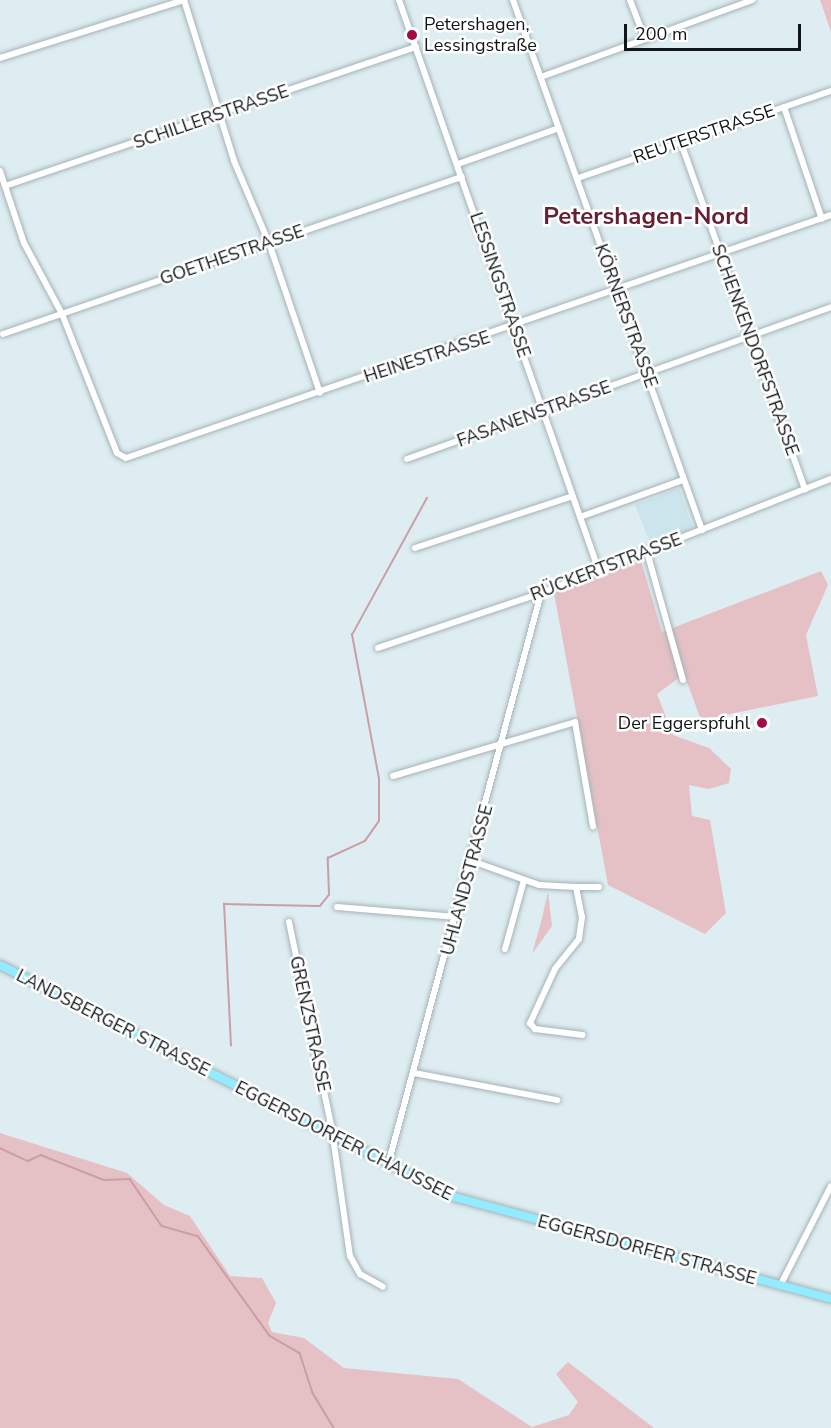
<!DOCTYPE html>
<meta charset="utf-8">
<style>
body{margin:0}
#map{position:relative;width:831px;height:1428px;overflow:hidden;background:#deedf1;font-family:"Nunito Sans",sans-serif}
div>[style]{position:absolute}
[style*='--x']{left:calc(var(--x)*1px);top:calc(var(--y)*1px);width:calc(var(--w)*1px);rotate:calc(var(--a)*1deg)}
.built>*{inset:0;background:#cce4eb}
.green>*{inset:0;background:#e5c1c6}
.stream>*{height:1.5px;margin:-0.75px;padding:0 0.75px;transform-origin:0.75px;border-radius:0.75px;background:#cb9ea5}
.roads{filter:drop-shadow(0 0 2px #a5b3b7) drop-shadow(0 0 2px #a5b3b7)}
.minor>*{height:6px;margin:-3px;padding:0 3px;transform-origin:3px;border-radius:3px;background:#fff}
.major>*{height:8px;margin:-4px;padding:0 4px;transform-origin:4px;border-radius:4px;background:#92ebfe}
.dots>*{width:16px;height:16px;translate:-50% -50%;box-sizing:border-box;border:3px solid #fff;border-radius:50%}
span{translate:-50% -50%;white-space:nowrap;text-align:center;line-height:1.15;-webkit-text-stroke:5px #fff;paint-order:stroke}
.poi-label{font-size:18px;color:#101517}
.left{translate:0 -50%;text-align:left}
.right{translate:-100% -50%;text-align:right}
.street-label{font-size:18px;color:#101517}
.district-label{font-size:24px;color:#641f31;font-weight:700}
.scale{position:absolute;left:624px;top:24px;width:177px;height:27px;box-sizing:border-box;border:3px solid #101517;border-top:0;padding-left:8px;font-size:18px;line-height:21px;white-space:nowrap;color:#101517;-webkit-text-stroke:4px #fff;paint-order:stroke}
</style>
<div id="map">
<div class="built">
<div style="clip-path:polygon(679px 488px,693px 528px,651px 545px,635px 505px)"></div>
</div>
<div class="green">
<div style="clip-path:polygon(820px 0,831px 0,831px 32px)"></div>
<div style="clip-path:polygon(641px 561px,662px 632px,821px 571px,828px 585px,806px 635px,818px 696px,701px 720px,684px 674px,657px 694px,673px 735px,709px 748px,731px 769px,729px 783px,709px 789px,689px 785px,692px 816px,710px 820px,726px 913px,705px 934px,608px 885px,554px 593px)"></div>
<div style="clip-path:polygon(548px 892px,552px 926px,532px 954px,541px 922px)"></div>
<div style="clip-path:polygon(0 1133px,127px 1173px,164px 1205px,190px 1216px,230px 1276px,262px 1278px,276px 1303px,268px 1323px,272px 1332px,304px 1338px,344px 1368px,458px 1379px,532px 1427px,569px 1415px,578px 1402px,556px 1374px,568px 1362px,654px 1428px,0 1428px)"></div>
</div>
<div class="stream">
<div style="--x:231;--y:1046;--w:142;--a:-92.8"></div>
<div style="--x:224;--y:904;--w:96;--a:1.2"></div>
<div style="--x:320;--y:906;--w:14;--a:-51"></div>
<div style="--x:329;--y:895;--w:37;--a:-92"></div>
<div style="--x:328;--y:858;--w:41;--a:-24.7"></div>
<div style="--x:365;--y:841;--w:24;--a:-55"></div>
<div style="--x:379;--y:821;--w:42;--a:-90"></div>
<div style="--x:379;--y:779;--w:147;--a:-100.6"></div>
<div style="--x:352;--y:635;--w:156;--a:-61.3"></div>
<div style="--x:0;--y:1148;--w:31;--a:25"></div>
<div style="--x:28;--y:1161;--w:14;--a:-25"></div>
<div style="--x:41;--y:1155;--w:68;--a:21.6"></div>
<div style="--x:104;--y:1180;--w:26;--a:-2"></div>
<div style="--x:130;--y:1179;--w:57;--a:55.8"></div>
<div style="--x:162;--y:1226;--w:37;--a:16"></div>
<div style="--x:198;--y:1236;--w:123;--a:54.2"></div>
<div style="--x:270;--y:1336;--w:34;--a:30"></div>
<div style="--x:300;--y:1353;--w:42;--a:72"></div>
<div style="--x:313;--y:1393;--w:41;--a:59"></div>
</div>
<div class="roads">
<div class="minor">
<div style="--x:399;--y:0;--w:605;--a:70.7"></div>
<div style="--x:513;--y:0;--w:563;--a:70.37"></div>
<div style="--x:630;--y:0;--w:42;--a:69"></div>
<div style="--x:0;--y:58;--w:193;--a:-17.5"></div>
<div style="--x:184;--y:0;--w:169;--a:72.7"></div>
<div style="--x:234;--y:161;--w:89;--a:66.9"></div>
<div style="--x:269;--y:243;--w:158;--a:71.2"></div>
<div style="--x:541;--y:77;--w:225;--a:-20"></div>
<div style="--x:784;--y:107;--w:118;--a:71.3"></div>
<div style="--x:681;--y:143;--w:368;--a:70.3"></div>
<div style="--x:458;--y:164;--w:107;--a:-19.6"></div>
<div style="--x:0;--y:171;--w:76;--a:71.6"></div>
<div style="--x:24;--y:243;--w:81;--a:61.8"></div>
<div style="--x:62;--y:314;--w:149;--a:68.4"></div>
<div style="--x:117;--y:453;--w:10;--a:29"></div>
<div style="--x:126;--y:458;--w:746;--a:-19.02"></div>
<div style="--x:578;--y:178;--w:268;--a:-19"></div>
<div style="--x:5;--y:186;--w:434;--a:-18.7"></div>
<div style="--x:3;--y:334;--w:485;--a:-18.9"></div>
<div style="--x:407;--y:459;--w:450;--a:-19.7"></div>
<div style="--x:580;--y:517;--w:109;--a:-19.8"></div>
<div style="--x:415;--y:548;--w:166;--a:-18.2"></div>
<div style="--x:647;--y:552;--w:133;--a:74.3"></div>
<div style="--x:378;--y:648;--w:172;--a:-18.6"></div>
<div style="--x:541;--y:593;--w:312;--a:-21.5"></div>
<div style="--x:393;--y:776;--w:190;--a:-16.5"></div>
<div style="--x:575;--y:722;--w:106;--a:80.2"></div>
<div style="--x:472;--y:861;--w:71;--a:19.7"></div>
<div style="--x:539;--y:885;--w:37;--a:3"></div>
<div style="--x:576;--y:887;--w:31;--a:79"></div>
<div style="--x:582;--y:917;--w:22;--a:98"></div>
<div style="--x:579;--y:939;--w:38;--a:129"></div>
<div style="--x:555;--y:969;--w:60;--a:114.8"></div>
<div style="--x:530;--y:1023;--w:8;--a:50"></div>
<div style="--x:535;--y:1029;--w:48;--a:7.1"></div>
<div style="--x:576;--y:887;--w:23;--a:0"></div>
<div style="--x:337;--y:907;--w:120;--a:4.8"></div>
<div style="--x:289;--y:922;--w:212;--a:78.3"></div>
<div style="--x:332;--y:1130;--w:127;--a:81.9"></div>
<div style="--x:350;--y:1256;--w:21;--a:61"></div>
<div style="--x:360;--y:1274;--w:26;--a:29"></div>
<div style="--x:505;--y:949;--w:72;--a:-74.6"></div>
<div style="--x:414;--y:1073;--w:146;--a:10.7"></div>
<div style="--x:388;--y:1165;--w:592;--a:-75.02"></div>
<div style="--x:780;--y:1286;--w:112;--a:-63"></div>
</div>
<div class="major">
<div style="--x:0;--y:965;--w:510;--a:27.07"></div>
<div style="--x:454;--y:1197;--w:391;--a:15.1"></div>
</div>
</div>
<div class="dots">
<div style="left:412px;top:35px;background:#a30b46"></div>
<div style="left:762px;top:723px;background:#a30b46"></div>
</div>
<div class="poi-label">
<span class="left" style="left:424px;top:35px">Petershagen,<br>Lessingstraße</span>
<span class="right" style="left:750px;top:723px">Der Eggerspfuhl</span>
</div>
<div class="street-label">
<span style="left:211px;top:117px;rotate:-19deg">SCHILLERSTRASSE</span>
<span style="left:704px;top:134px;rotate:-19deg">REUTERSTRASSE</span>
<span style="left:232px;top:255px;rotate:-19deg">GOETHESTRASSE</span>
<span style="left:500px;top:285px;rotate:71deg">LESSINGSTRASSE</span>
<span style="left:626px;top:316px;rotate:70deg">KÖRNERSTRASSE</span>
<span style="left:755px;top:350px;rotate:70deg">SCHENKENDORFSTRASSE</span>
<span style="left:427px;top:357px;rotate:-18deg">HEINESTRASSE</span>
<span style="left:534px;top:414px;rotate:-20deg">FASANENSTRASSE</span>
<span style="left:606px;top:567px;rotate:-21deg">RÜCKERTSTRASSE</span>
<span style="left:467px;top:880px;rotate:-75deg">UHLANDSTRASSE</span>
<span style="left:113px;top:1023px;rotate:27deg">LANDSBERGER STRASSE</span>
<span style="left:310px;top:1024px;rotate:78deg">GRENZSTRASSE</span>
<span style="left:344px;top:1141px;rotate:27deg">EGGERSDORFER CHAUSSEE</span>
<span style="left:647px;top:1250px;rotate:15deg">EGGERSDORFER STRASSE</span>
</div>
<div class="district-label">
<span style="left:646px;top:217px">Petershagen-Nord</span>
</div>
<div class="scale">200 m</div>
</div>
